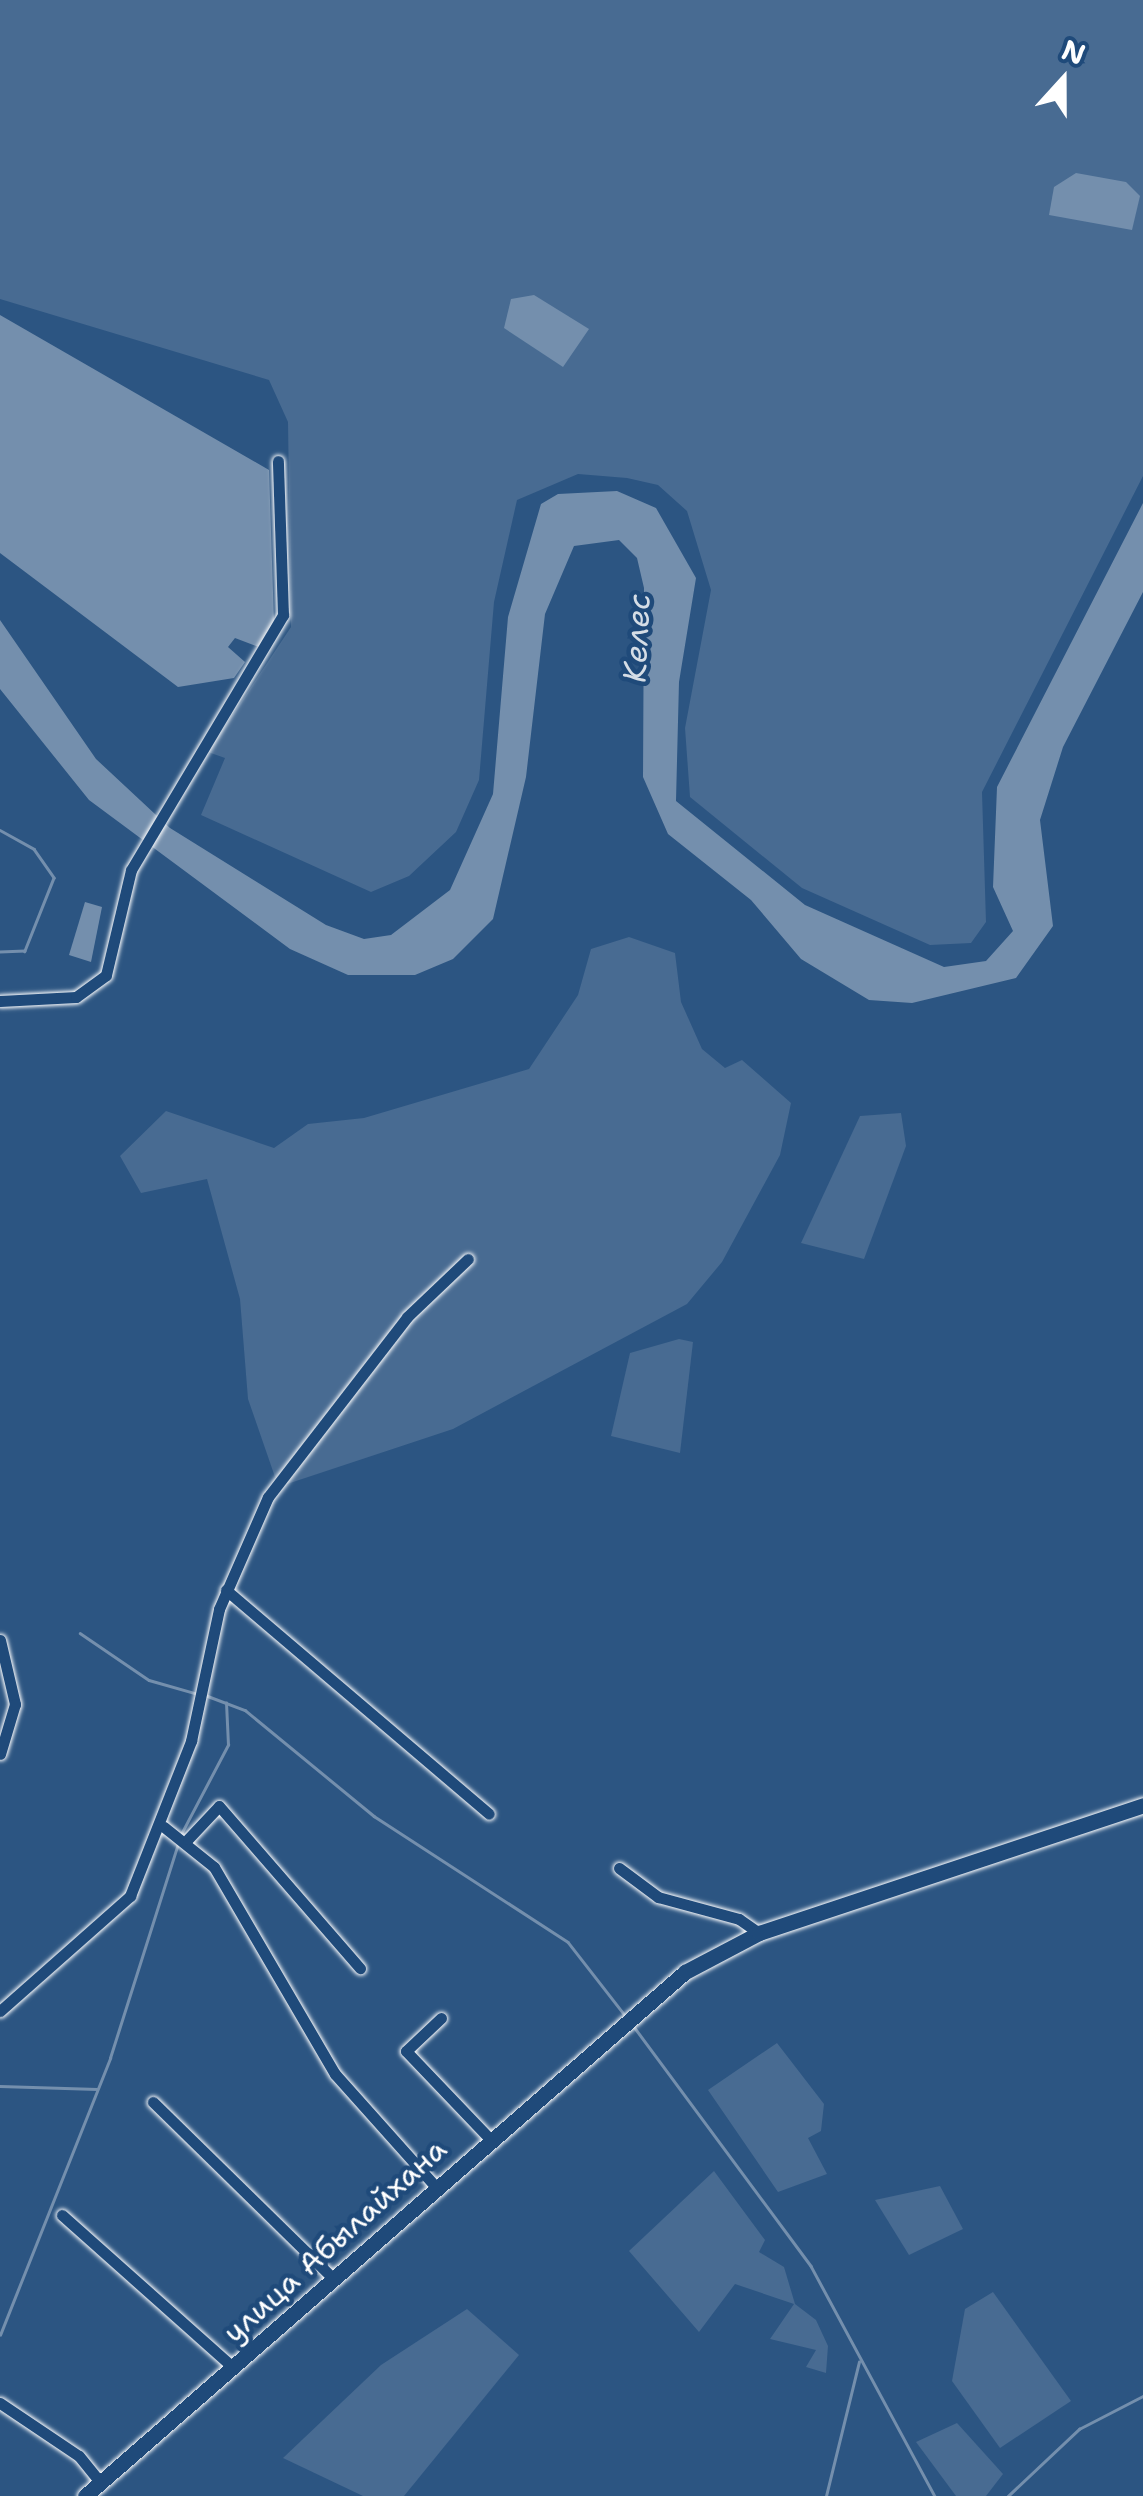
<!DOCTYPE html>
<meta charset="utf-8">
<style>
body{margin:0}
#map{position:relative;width:1143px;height:2496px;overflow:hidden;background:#2c5582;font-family:"Shantell Sans",sans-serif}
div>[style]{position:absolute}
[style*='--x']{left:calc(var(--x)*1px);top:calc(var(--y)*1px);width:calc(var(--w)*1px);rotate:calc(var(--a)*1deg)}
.green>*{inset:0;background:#486b92}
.water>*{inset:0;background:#748fad}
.stream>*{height:2.5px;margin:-1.25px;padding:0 1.25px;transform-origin:1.25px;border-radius:1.25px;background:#748fad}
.roads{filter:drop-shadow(0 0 2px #fff) drop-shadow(0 0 2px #fff)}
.minor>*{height:11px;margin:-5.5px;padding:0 5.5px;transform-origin:5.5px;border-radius:5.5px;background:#1f4a7a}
.secondary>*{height:15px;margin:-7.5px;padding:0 7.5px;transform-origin:7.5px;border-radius:7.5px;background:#1f4a7a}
span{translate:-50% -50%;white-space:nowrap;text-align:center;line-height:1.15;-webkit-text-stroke:9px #1f4a7a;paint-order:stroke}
.street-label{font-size:30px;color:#fff}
.water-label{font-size:32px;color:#d5dde6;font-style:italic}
.north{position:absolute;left:1013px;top:30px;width:100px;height:100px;-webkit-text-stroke:8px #1f4a7a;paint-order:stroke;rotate:21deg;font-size:28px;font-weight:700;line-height:40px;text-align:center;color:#fff}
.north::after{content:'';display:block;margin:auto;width:35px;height:45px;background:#fff;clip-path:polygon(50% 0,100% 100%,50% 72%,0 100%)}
</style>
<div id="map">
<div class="green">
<div style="clip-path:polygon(0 0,1143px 0,1143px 476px,982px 792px,986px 922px,971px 943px,930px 945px,802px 888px,690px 797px,685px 728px,711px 590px,687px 511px,658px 485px,627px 478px,578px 474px,517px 500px,494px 602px,479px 780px,456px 832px,409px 876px,371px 892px,201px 815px,225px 758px,208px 752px,291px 627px,288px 422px,269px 380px,0 299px)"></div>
<div style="clip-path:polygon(629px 937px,675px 953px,681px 1002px,702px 1049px,725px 1068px,742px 1060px,791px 1103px,780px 1155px,722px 1262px,687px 1304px,453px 1429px,287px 1484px,275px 1477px,248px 1399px,240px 1299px,207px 1179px,141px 1193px,120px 1156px,166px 1111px,274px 1148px,308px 1124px,364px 1118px,529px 1069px,578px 995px,591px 949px)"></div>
<div style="clip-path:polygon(901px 1113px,906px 1146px,864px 1259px,801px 1243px,860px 1116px)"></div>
<div style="clip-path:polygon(679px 1339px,693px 1342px,680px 1453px,611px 1436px,630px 1353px)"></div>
<div style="clip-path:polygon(777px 2043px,824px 2104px,821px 2131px,808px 2138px,827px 2174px,778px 2192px,708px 2090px)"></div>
<div style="clip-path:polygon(714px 2171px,765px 2240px,759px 2252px,784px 2267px,795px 2304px,816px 2320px,828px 2346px,826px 2373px,806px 2367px,816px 2350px,770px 2339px,794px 2304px,735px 2284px,699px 2332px,629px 2251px)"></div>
<div style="clip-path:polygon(940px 2186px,963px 2229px,909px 2255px,875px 2200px)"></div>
<div style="clip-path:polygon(993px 2292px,1071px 2401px,1000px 2448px,952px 2381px,965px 2309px)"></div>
<div style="clip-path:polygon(467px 2309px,519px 2355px,404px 2496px,363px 2496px,283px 2458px,381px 2365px)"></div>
<div style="clip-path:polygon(957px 2423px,1003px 2474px,986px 2496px,956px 2496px,916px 2442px)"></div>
</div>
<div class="water">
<div style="clip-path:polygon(1076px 173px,1126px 182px,1140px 196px,1132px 230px,1049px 215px,1054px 187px)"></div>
<div style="clip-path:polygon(534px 295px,589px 329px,563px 367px,504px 328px,511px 299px)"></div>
<div style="clip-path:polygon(0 315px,269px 470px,274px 623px,259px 647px,235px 638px,228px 647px,245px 662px,234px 678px,178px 687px,0 553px)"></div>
<div style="clip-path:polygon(617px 491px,656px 508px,696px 578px,679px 682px,676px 801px,805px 905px,944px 967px,986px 961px,1013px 931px,993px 887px,997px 787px,1143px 503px,1143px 592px,1063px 747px,1040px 820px,1053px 926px,1016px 978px,912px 1003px,869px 1000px,801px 959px,751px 900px,668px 834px,643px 777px,644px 588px,637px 558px,619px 540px,574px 546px,545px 614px,526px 777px,493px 919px,453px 959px,415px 975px,348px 975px,290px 949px,89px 800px,0 689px,0 620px,96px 759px,170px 828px,326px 925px,364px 939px,391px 935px,450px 890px,493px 794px,508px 617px,541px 504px,558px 494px)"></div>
<div style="clip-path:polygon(85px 902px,102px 907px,91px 962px,69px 955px)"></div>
</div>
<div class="stream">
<div style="--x:0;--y:830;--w:39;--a:29"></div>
<div style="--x:34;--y:849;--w:35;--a:55"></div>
<div style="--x:54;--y:878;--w:79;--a:111.7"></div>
<div style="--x:25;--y:951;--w:25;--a:178"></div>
<div style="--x:80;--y:1633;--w:83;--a:34.3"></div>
<div style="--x:149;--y:1680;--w:51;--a:15.9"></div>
<div style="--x:205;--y:1695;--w:43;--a:20.6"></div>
<div style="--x:245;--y:1710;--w:167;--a:39.4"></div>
<div style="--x:374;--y:1816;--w:231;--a:33"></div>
<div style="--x:568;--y:1942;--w:91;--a:52.1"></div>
<div style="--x:180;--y:1836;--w:103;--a:-62.2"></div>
<div style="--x:228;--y:1745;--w:42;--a:-92.7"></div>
<div style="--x:632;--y:2024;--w:301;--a:53.5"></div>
<div style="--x:811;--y:2266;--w:261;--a:61.7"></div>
<div style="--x:0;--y:2086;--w:97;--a:1.8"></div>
<div style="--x:0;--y:2335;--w:298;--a:-68.3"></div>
<div style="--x:110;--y:2058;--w:225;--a:-72.4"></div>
<div style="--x:826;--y:2496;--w:138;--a:-76.2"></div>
<div style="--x:1008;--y:2496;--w:98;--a:-43.3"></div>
<div style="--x:1079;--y:2429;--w:72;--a:-27.3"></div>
</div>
<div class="roads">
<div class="minor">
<div style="--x:0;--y:1001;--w:76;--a:-3"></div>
<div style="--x:76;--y:997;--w:37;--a:-36"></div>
<div style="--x:106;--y:975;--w:108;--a:-76.6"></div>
<div style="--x:131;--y:870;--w:297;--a:-59.2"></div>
<div style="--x:283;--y:615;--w:154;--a:-91.9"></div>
<div style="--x:226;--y:1590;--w:345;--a:40.4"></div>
<div style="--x:0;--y:1640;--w:66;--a:76.8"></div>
<div style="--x:15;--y:1704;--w:52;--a:106.7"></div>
<div style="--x:164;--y:1827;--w:64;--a:38.7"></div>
<div style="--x:214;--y:1867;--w:240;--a:59.7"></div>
<div style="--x:335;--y:2074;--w:153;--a:48.2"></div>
<div style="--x:188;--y:1839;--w:45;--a:-46.8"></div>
<div style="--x:219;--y:1806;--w:215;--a:49"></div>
<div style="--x:619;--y:1868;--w:49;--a:36.6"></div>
<div style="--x:658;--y:1897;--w:84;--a:15.2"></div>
<div style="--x:739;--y:1919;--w:24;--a:35"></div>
<div style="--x:0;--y:2011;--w:174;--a:-41.5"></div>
<div style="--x:130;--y:1896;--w:167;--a:-68.5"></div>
<div style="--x:191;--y:1741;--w:135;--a:-78"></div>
<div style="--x:219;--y:1609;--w:122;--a:-66.4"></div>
<div style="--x:268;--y:1497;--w:227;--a:-52.3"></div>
<div style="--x:407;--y:1317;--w:84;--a:-43.6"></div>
<div style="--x:441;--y:2018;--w:48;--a:136.7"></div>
<div style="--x:406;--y:2051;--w:123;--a:46.3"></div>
<div style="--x:153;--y:2102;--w:253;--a:44.4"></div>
<div style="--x:62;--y:2215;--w:230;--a:41.7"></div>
<div style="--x:0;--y:2403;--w:95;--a:33.9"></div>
<div style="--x:79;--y:2456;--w:36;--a:51"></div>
</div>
<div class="secondary">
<div style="--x:85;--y:2496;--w:797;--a:-41.13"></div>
<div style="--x:685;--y:1972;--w:84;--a:-27.8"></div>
<div style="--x:759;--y:1933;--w:405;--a:-18.4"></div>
</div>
</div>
<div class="street-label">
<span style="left:335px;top:2241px;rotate:-42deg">улица Абылайхана</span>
</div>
<div class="water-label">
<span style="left:637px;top:638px;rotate:-87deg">Келес</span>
</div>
<div class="north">N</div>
</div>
